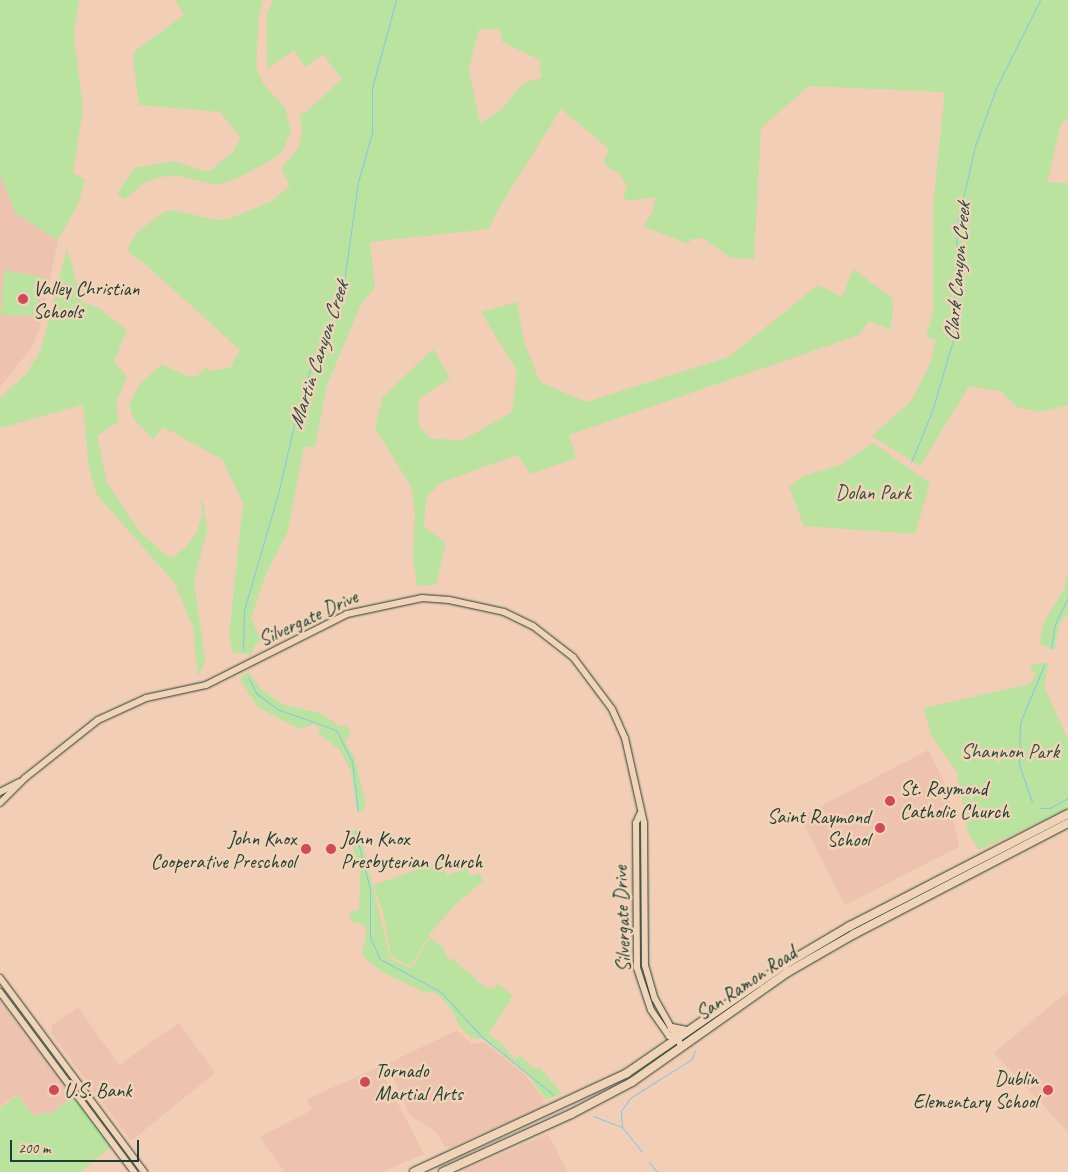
<!DOCTYPE html>
<style>
body{margin:0}
#map{position:relative;width:1068px;height:1172px;overflow:hidden;background:#f1ceb5;font-family:Caveat,sans-serif}
div>[style]{position:absolute}
[style*='--x']{left:calc(var(--x)*1px);top:calc(var(--y)*1px);width:calc(var(--w)*1px);rotate:calc(var(--a)*1deg)}
.built>*{inset:0;background:#edc3b0}
.green>*{inset:0;background:#b9e39f}
.stream>*{height:1px;margin:-0.5px;padding:0 0.5px;transform-origin:0.5px;border-radius:0.5px;background:#86c6e6}
.roads{filter:drop-shadow(0 0 1px #1f3d34) drop-shadow(0 0 1px #1f3d34)}
.tertiary>*{height:6px;margin:-3px;padding:0 3px;transform-origin:3px;border-radius:3px;background:#f1d4b7}
.secondary>*{height:8px;margin:-4px;padding:0 4px;transform-origin:4px;border-radius:4px;background:#f1d4b7}
.dots>*{width:14px;height:14px;translate:-50% -50%;box-sizing:border-box;border:2px solid #f1d4b7;border-radius:50%}
span{translate:-50% -50%;white-space:nowrap;text-align:center;line-height:1.15;-webkit-text-stroke:5px #f1d4b7;paint-order:stroke}
.poi-label{font-size:20px;color:#1f3d34}
.left{translate:0 -50%;text-align:left}
.right{translate:-100% -50%;text-align:right}
.park-label{font-size:20px;color:#2e4e3f}
.street-label{font-size:20px;color:#1f3d34}
.water-label{font-size:21px;color:#294b46;font-style:italic}
.scale{position:absolute;left:10px;top:1140px;width:129px;height:22px;box-sizing:border-box;border:2px solid #1f3d34;border-top:0;padding-left:6px;font-size:15px;line-height:18px;white-space:nowrap;color:#1f3d34;-webkit-text-stroke:4px #f1d4b7;paint-order:stroke}
</style>
<div id="map">
<div class="built">
<div style="clip-path:polygon(0 174px,16px 214px,58px 240px,40px 327px,32px 347px,0 387px)"></div>
<div style="clip-path:polygon(928px 750px,947px 787px,959px 847px,845px 905px,800px 817px)"></div>
<div style="clip-path:polygon(1068px 991px,1068px 1132px,994px 1053px)"></div>
<div style="clip-path:polygon(0 1000px,76px 1096px,49px 1114px,47px 1112px,33px 1116px,18px 1094px,0 1106px)"></div>
<div style="clip-path:polygon(78px 1007px,119px 1065px,179px 1023px,215px 1073px,131px 1141px,51px 1033px,52px 1025px)"></div>
<div style="clip-path:polygon(457px 1030px,472px 1044px,484px 1042px,525px 1075px,543px 1098px,544px 1107px,449px 1148px,444px 1146px,437px 1133px,409px 1114px,387px 1064px)"></div>
<div style="clip-path:polygon(379px 1067px,424px 1154px,382px 1172px,285px 1172px,259px 1137px,312px 1110px,307px 1099px)"></div>
<div style="clip-path:polygon(548px 1134px,568px 1172px,464px 1172px,464px 1170px)"></div>
</div>
<div class="green">
<div style="clip-path:polygon(0 0,79px 0,74px 36px,83px 108px,73px 173px,85px 179px,79px 202px,58px 240px,16px 214px,0 174px)"></div>
<div style="clip-path:polygon(175px 0,263px 0,259px 15px,256px 68px,264px 85px,285px 107px,291px 131px,281px 154px,239px 178px,216px 185px,175px 175px,161px 177px,146px 182px,125px 199px,117px 194px,134px 168px,174px 161px,203px 171px,211px 170px,232px 153px,241px 138px,220px 112px,139px 105px,133px 57px,136px 50px,184px 15px)"></div>
<div style="clip-path:polygon(evenodd,273px 0,1068px 0,1068px 117px,1061px 125px,1047px 182px,1068px 183px,1068px 405px,1039px 412px,1017px 407px,1000px 391px,969px 386px,920px 466px,872px 436px,912px 400px,931px 361px,936px 340px,926px 337px,933px 312px,933px 206px,945px 92px,809px 86px,761px 128px,754px 259px,731px 258px,703px 238px,691px 239px,688px 244px,643px 226px,652px 214px,656px 197px,628px 201px,623px 196px,627px 185px,619px 173px,608px 168px,604px 161px,609px 149px,561px 109px,497px 211px,489px 229px,370px 242px,375px 288px,361px 304px,327px 385px,315px 447px,304px 447px,288px 531px,265px 576px,251px 618px,261px 641px,256px 643px,251px 654px,233px 653px,229px 637px,243px 503px,223px 460px,163px 427px,153px 439px,133px 418px,129px 405px,139px 385px,162px 364px,187px 376px,197px 376px,206px 368px,212px 371px,231px 367px,240px 350px,146px 265px,129px 253px,128px 248px,137px 232px,165px 212px,174px 210px,215px 220px,228px 219px,270px 202px,290px 186px,281px 169px,298px 148px,302px 134px,300px 114px,305px 113px,342px 79px,323px 54px,305px 67px,294px 50px,267px 69px,267px 14px,273px 0,479px 29px,500px 29px,502px 42px,540px 60px,541px 78px,527px 82px,517px 90px,504px 107px,480px 124px,469px 69px,479px 29px)"></div>
<div style="clip-path:polygon(67px 248px,82px 302px,99px 308px,127px 330px,114px 361px,127px 377px,116px 403px,119px 421px,97px 436px,107px 482px,138px 530px,168px 557px,173px 557px,184px 549px,196px 534px,203px 513px,200px 499px,204px 505px,207px 530px,194px 581px,205px 662px,198px 677px,193px 627px,174px 582px,97px 495px,89px 469px,83px 405px,0 428px,0 398px,26px 374px,41px 350px)"></div>
<div style="clip-path:polygon(853px 269px,893px 299px,891px 330px,869px 321px,859px 335px,569px 435px,576px 458px,531px 474px,517px 455px,440px 483px,426px 498px,424px 527px,446px 543px,436px 585px,417px 586px,413px 557px,415px 512px,411px 486px,375px 428px,382px 398px,433px 349px,450px 378px,419px 399px,418px 424px,429px 438px,461px 441px,512px 412px,517px 371px,481px 312px,517px 302px,524px 342px,540px 382px,586px 402px,729px 357px,818px 285px,842px 297px)"></div>
<div style="clip-path:polygon(4px 270px,43px 277px,34px 316px,1px 315px)"></div>
<div style="clip-path:polygon(873px 443px,930px 483px,915px 534px,804px 526px,789px 487px,803px 476px,840px 465px)"></div>
<div style="clip-path:polygon(1068px 571px,1068px 613px,1059px 625px,1055px 650px,1040px 644px,1040px 639px,1044px 622px,1065px 587px)"></div>
<div style="clip-path:polygon(1049px 663px,1044px 686px,1068px 740px,1068px 809px,979px 850px,968px 832px,957px 772px,931px 735px,924px 708px,1030px 684px,1036px 673px,1031px 670px,1031px 664px)"></div>
<div style="clip-path:polygon(249px 672px,262px 690px,285px 705px,323px 714px,337px 725px,348px 727px,350px 735px,345px 742px,354px 756px,365px 800px,364px 810px,357px 812px,351px 771px,340px 750px,318px 733px,319px 727px,315px 724px,299px 729px,258px 707px,239px 678px)"></div>
<div style="clip-path:polygon(359px 829px,390px 958px,411px 969px,430px 937px,444px 948px,447px 958px,454px 960px,486px 988px,493px 989px,498px 984px,513px 996px,488px 1034px,501px 1043px,514px 1059px,521px 1056px,533px 1068px,540px 1068px,562px 1093px,546px 1100px,527px 1073px,484px 1039px,472px 1038px,461px 1028px,450px 1007px,437px 993px,424px 992px,384px 973px,366px 960px,362px 953px,367px 929px,364px 925px,351px 922px,350px 911px,359px 910px,360px 890px,360px 873px,348px 832px)"></div>
<div style="clip-path:polygon(441px 861px,447px 876px,467px 868px,470px 876px,480px 873px,483px 881px,456px 904px,432px 931px,410px 967px,391px 955px,383px 912px,373px 885px)"></div>
<div style="clip-path:polygon(18px 1095px,33px 1116px,47px 1112px,49px 1115px,75px 1096px,111px 1147px,80px 1172px,0 1172px,0 1108px)"></div>
</div>
<div class="stream">
<div style="--x:911;--y:462;--w:55;--a:-67.6"></div>
<div style="--x:932;--y:411;--w:74;--a:-73.5"></div>
<div style="--x:953;--y:340;--w:116;--a:-88"></div>
<div style="--x:957;--y:224;--w:80;--a:-77"></div>
<div style="--x:975;--y:146;--w:64;--a:-69.9"></div>
<div style="--x:997;--y:86;--w:96;--a:-63.4"></div>
<div style="--x:1051;--y:648;--w:24;--a:-81"></div>
<div style="--x:1055;--y:624;--w:30;--a:-64"></div>
<div style="--x:243;--y:650;--w:40;--a:-88.6"></div>
<div style="--x:244;--y:610;--w:121;--a:-73.7"></div>
<div style="--x:278;--y:494;--w:71;--a:-76.9"></div>
<div style="--x:294;--y:425;--w:55;--a:-74.2"></div>
<div style="--x:309;--y:372;--w:83;--a:-66.5"></div>
<div style="--x:342;--y:296;--w:115;--a:-82"></div>
<div style="--x:358;--y:182;--w:51;--a:-74.1"></div>
<div style="--x:372;--y:133;--w:45;--a:-90"></div>
<div style="--x:372;--y:88;--w:91;--a:-74.7"></div>
<div style="--x:248;--y:677;--w:18;--a:63"></div>
<div style="--x:256;--y:693;--w:26;--a:37"></div>
<div style="--x:277;--y:709;--w:63;--a:19.6"></div>
<div style="--x:336;--y:730;--w:35;--a:63"></div>
<div style="--x:352;--y:761;--w:50;--a:83.2"></div>
<div style="--x:1032;--y:802;--w:40;--a:-108.9"></div>
<div style="--x:1019;--y:764;--w:41;--a:-88.6"></div>
<div style="--x:1020;--y:723;--w:63;--a:-67.5"></div>
<div style="--x:1039;--y:808;--w:11;--a:0"></div>
<div style="--x:1050;--y:808;--w:21;--a:-29"></div>
<div style="--x:355;--y:831;--w:60;--a:75.5"></div>
<div style="--x:370;--y:889;--w:48;--a:90"></div>
<div style="--x:370;--y:937;--w:24;--a:66"></div>
<div style="--x:380;--y:959;--w:69;--a:28.4"></div>
<div style="--x:441;--y:992;--w:61;--a:47.7"></div>
<div style="--x:482;--y:1037;--w:92;--a:38.9"></div>
<div style="--x:593;--y:1116;--w:31;--a:21"></div>
<div style="--x:622;--y:1127;--w:32;--a:51"></div>
<div style="--x:622;--y:1127;--w:16;--a:-94"></div>
<div style="--x:621;--y:1111;--w:16;--a:-55"></div>
<div style="--x:630;--y:1098;--w:73;--a:-32.2"></div>
<div style="--x:692;--y:1059;--w:9;--a:-72"></div>
<div style="--x:649;--y:1162;--w:13;--a:51"></div>
</div>
<div class="roads">
<div class="tertiary">
<div style="--x:0;--y:792;--w:22;--a:-27"></div>
<div style="--x:0;--y:803;--w:35;--a:-45"></div>
<div style="--x:25;--y:778;--w:93;--a:-38.5"></div>
<div style="--x:98;--y:720;--w:53;--a:-24.6"></div>
<div style="--x:146;--y:698;--w:61;--a:-12.2"></div>
<div style="--x:206;--y:685;--w:158;--a:-26.7"></div>
<div style="--x:347;--y:614;--w:77;--a:-12"></div>
<div style="--x:422;--y:598;--w:27;--a:4"></div>
<div style="--x:449;--y:600;--w:56;--a:12.3"></div>
<div style="--x:504;--y:612;--w:32;--a:26"></div>
<div style="--x:533;--y:626;--w:51;--a:37.8"></div>
<div style="--x:573;--y:657;--w:65;--a:53.1"></div>
<div style="--x:612;--y:709;--w:32;--a:66"></div>
<div style="--x:625;--y:738;--w:87;--a:77.4"></div>
<div style="--x:644;--y:823;--w:142;--a:89.6"></div>
<div style="--x:645;--y:965;--w:35;--a:74"></div>
<div style="--x:655;--y:999;--w:55;--a:60.6"></div>
<div style="--x:640;--y:814;--w:10;--a:114"></div>
<div style="--x:636;--y:823;--w:145;--a:89.6"></div>
<div style="--x:637;--y:968;--w:44;--a:71.6"></div>
<div style="--x:651;--y:1010;--w:32;--a:55"></div>
<div style="--x:669;--y:1036;--w:9;--a:21"></div>
<div style="--x:0;--y:978;--w:242;--a:53.4"></div>
<div style="--x:0;--y:992;--w:224;--a:53.3"></div>
</div>
<div class="secondary">
<div style="--x:672;--y:1028;--w:15;--a:11"></div>
<div style="--x:414;--y:1172;--w:235;--a:-24.9"></div>
<div style="--x:627;--y:1073;--w:191;--a:-34.5"></div>
<div style="--x:784;--y:965;--w:77;--a:-30.6"></div>
<div style="--x:850;--y:926;--w:245;--a:-27.2"></div>
<div style="--x:443;--y:1172;--w:141;--a:-24.4"></div>
<div style="--x:571;--y:1114;--w:69;--a:-27.7"></div>
<div style="--x:632;--y:1082;--w:191;--a:-35.2"></div>
<div style="--x:788;--y:972;--w:76;--a:-29.9"></div>
<div style="--x:854;--y:934;--w:241;--a:-27.4"></div>
</div>
</div>
<div class="dots">
<div style="left:23px;top:299px;background:#d1495b"></div>
<div style="left:890px;top:801px;background:#d1495b"></div>
<div style="left:880px;top:828px;background:#d1495b"></div>
<div style="left:306px;top:849px;background:#d1495b"></div>
<div style="left:331px;top:849px;background:#d1495b"></div>
<div style="left:365px;top:1082px;background:#d1495b"></div>
<div style="left:54px;top:1090px;background:#d1495b"></div>
<div style="left:1048px;top:1090px;background:#d1495b"></div>
</div>
<div class="poi-label">
<span class="left" style="left:33px;top:300px">Valley Christian<br>Schools</span>
<span class="left" style="left:900px;top:800px">St. Raymond<br>Catholic Church</span>
<span class="right" style="left:870px;top:828px">Saint Raymond<br>School</span>
<span class="right" style="left:296px;top:850px">John Knox<br>Cooperative Preschool</span>
<span class="left" style="left:341px;top:850px">John Knox<br>Presbyterian Church</span>
<span class="left" style="left:375px;top:1082px">Tornado<br>Martial Arts</span>
<span class="right" style="left:1038px;top:1090px">Dublin<br>Elementary School</span>
<span class="left" style="left:64px;top:1090px">U.S. Bank</span>
</div>
<div class="park-label">
<span style="left:873px;top:492px">Dolan Park</span>
<span style="left:1010px;top:751px">Shannon Park</span>
</div>
<div class="street-label">
<span style="left:308px;top:618px;rotate:-25deg">Silvergate Drive</span>
<span style="left:622px;top:919px;rotate:-92deg">Silvergate Drive</span>
<span style="left:746px;top:983px;rotate:-34deg">San Ramon Road</span>
</div>
<div class="water-label">
<span style="left:957px;top:272px;rotate:-85deg">Clark Canyon Creek</span>
<span style="left:318px;top:355px;rotate:-72deg">Martin Canyon Creek</span>
</div>
<div class="scale">200 m</div>
</div>
